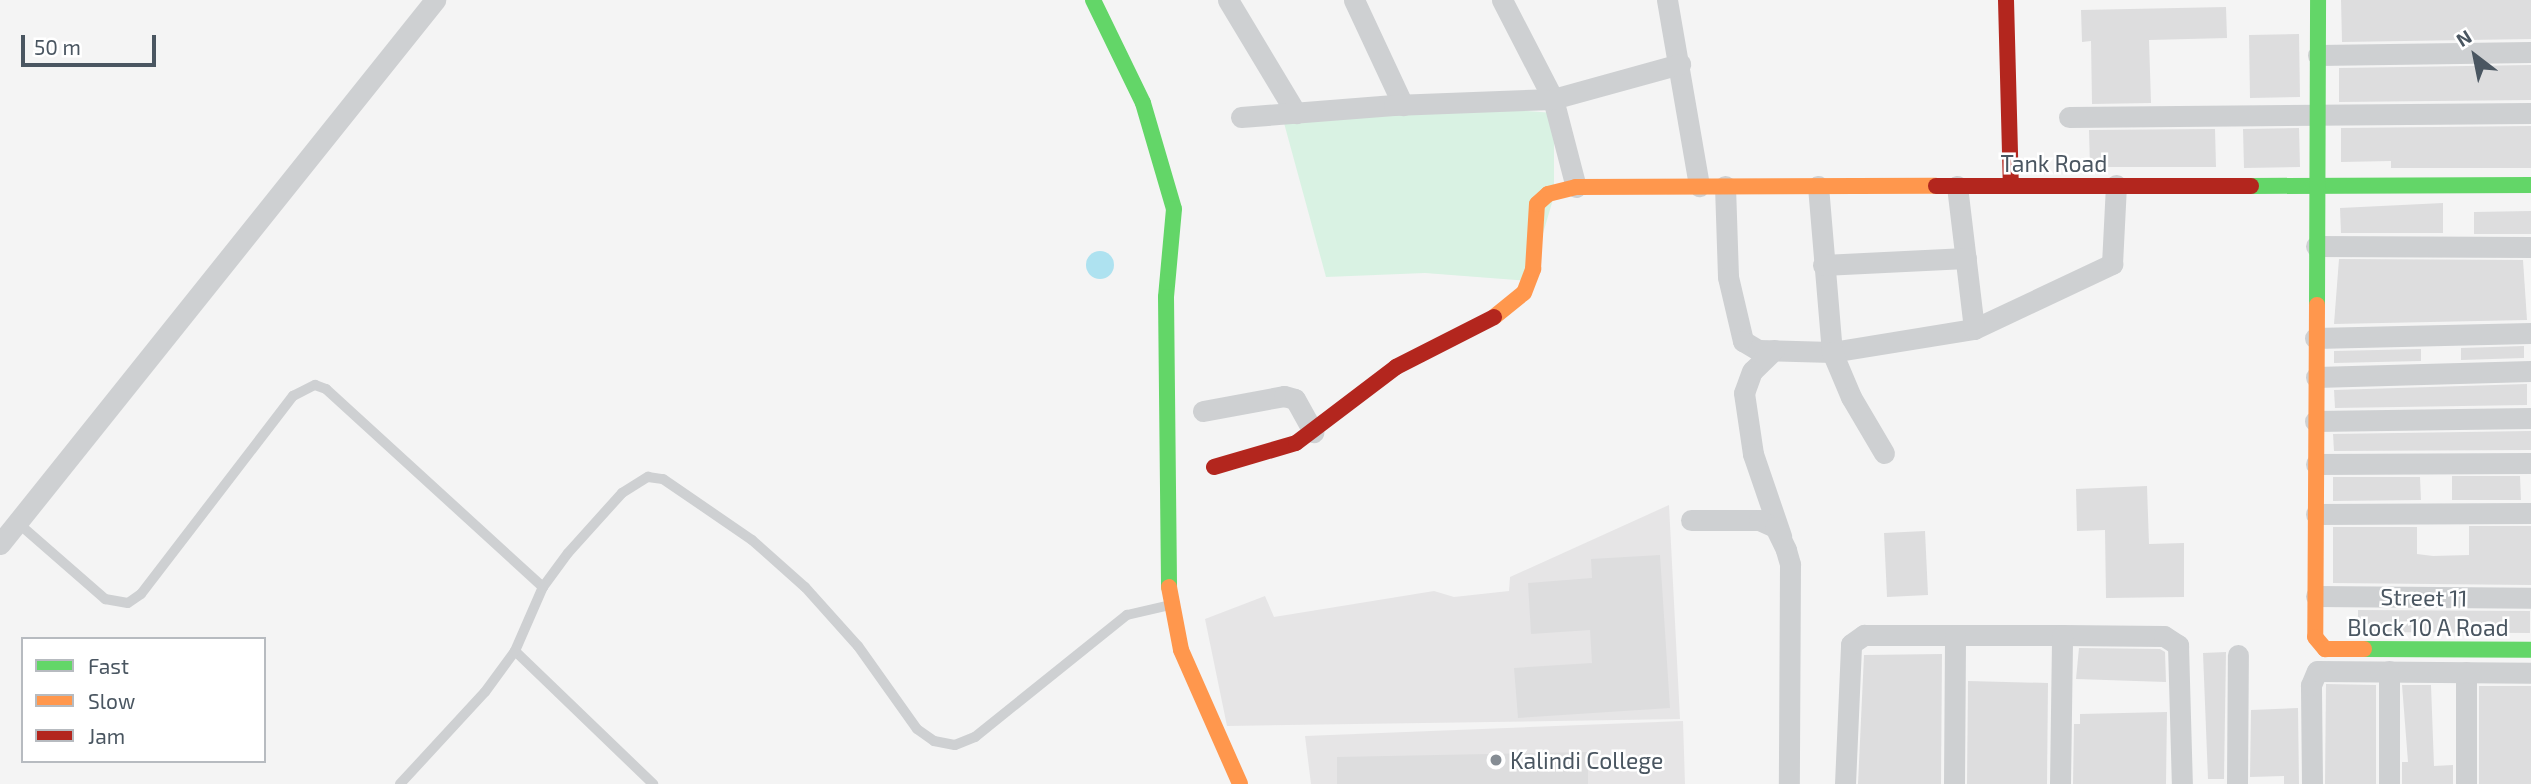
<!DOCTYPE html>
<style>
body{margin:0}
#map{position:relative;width:2531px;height:784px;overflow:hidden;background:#f4f4f4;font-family:"Exo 2",sans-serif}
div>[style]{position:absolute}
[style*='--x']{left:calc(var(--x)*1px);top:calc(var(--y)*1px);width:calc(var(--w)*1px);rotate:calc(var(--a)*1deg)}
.education>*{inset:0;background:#e6e5e6}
.green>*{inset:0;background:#d9f2e3}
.water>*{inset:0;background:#aee2f0}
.round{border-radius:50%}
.building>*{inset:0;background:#ddddde}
.lane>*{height:10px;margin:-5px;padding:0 5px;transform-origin:5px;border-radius:5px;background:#ced0d2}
.street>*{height:21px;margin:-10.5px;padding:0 10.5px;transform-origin:10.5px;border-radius:10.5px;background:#ced0d2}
.fast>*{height:16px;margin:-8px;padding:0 8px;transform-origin:8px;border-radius:8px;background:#63d668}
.slow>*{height:16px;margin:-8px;padding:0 8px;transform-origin:8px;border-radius:8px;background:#ff974d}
.jam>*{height:16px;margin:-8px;padding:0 8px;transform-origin:8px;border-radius:8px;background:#b3261e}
.dots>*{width:19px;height:19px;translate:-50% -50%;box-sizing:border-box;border:4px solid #fff;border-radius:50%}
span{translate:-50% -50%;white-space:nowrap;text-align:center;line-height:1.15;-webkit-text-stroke:5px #fff;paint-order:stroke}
.street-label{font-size:23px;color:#4a5661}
.poi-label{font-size:23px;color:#4a5661}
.left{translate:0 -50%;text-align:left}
.legend{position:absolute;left:21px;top:637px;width:245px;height:126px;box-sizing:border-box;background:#fff;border:2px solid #b7bbc0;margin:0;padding:9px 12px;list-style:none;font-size:21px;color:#4a5661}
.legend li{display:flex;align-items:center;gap:14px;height:35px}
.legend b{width:35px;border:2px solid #b7bbc0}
.north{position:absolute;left:2440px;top:21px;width:70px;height:70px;-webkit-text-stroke:5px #fff;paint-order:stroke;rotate:328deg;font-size:19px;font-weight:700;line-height:28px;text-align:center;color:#4a5661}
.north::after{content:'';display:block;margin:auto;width:24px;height:32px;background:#4a5661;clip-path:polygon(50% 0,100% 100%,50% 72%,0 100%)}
.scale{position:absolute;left:21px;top:35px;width:135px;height:32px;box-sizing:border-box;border:4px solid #4a5661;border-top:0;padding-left:9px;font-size:21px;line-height:24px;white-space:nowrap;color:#4a5661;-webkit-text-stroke:5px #fff;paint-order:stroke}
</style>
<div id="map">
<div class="education">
<div style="clip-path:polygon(1669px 505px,1680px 719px,1227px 726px,1205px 619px,1265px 596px,1274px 617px,1434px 591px,1454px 597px,1509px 591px,1510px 577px)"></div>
<div style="clip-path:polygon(1683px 721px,1685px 784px,1311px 784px,1305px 736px)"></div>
</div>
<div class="green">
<div style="clip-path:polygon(1402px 102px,1554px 113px,1554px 196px,1529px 281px,1425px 273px,1326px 277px,1281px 112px)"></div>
</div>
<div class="water">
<div class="round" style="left:1086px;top:251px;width:28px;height:28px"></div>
</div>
<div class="building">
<div style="clip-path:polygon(2341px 0,2531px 0,2531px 39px,2342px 42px)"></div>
<div style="clip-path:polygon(2226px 7px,2227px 38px,2149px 40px,2151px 103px,2092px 104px,2091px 41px,2082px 42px,2081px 10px)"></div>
<div style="clip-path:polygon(2299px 34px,2300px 97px,2250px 98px,2249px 35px)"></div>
<div style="clip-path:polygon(2531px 65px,2531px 100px,2339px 102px,2339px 68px)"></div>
<div style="clip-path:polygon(2531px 126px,2531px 168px,2391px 168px,2391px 161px,2341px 162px,2341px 128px)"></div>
<div style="clip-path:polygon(2299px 128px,2300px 167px,2244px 168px,2243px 129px)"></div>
<div style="clip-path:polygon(2215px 129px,2216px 167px,2090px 167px,2089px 130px)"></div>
<div style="clip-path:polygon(2443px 203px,2443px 233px,2341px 233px,2340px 208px)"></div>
<div style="clip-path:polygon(2531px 211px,2531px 234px,2474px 234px,2474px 212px)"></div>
<div style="clip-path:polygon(2339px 259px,2523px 260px,2527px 320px,2334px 324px)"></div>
<div style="clip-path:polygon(2524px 346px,2524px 358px,2461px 360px,2461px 348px)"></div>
<div style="clip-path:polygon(2421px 349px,2421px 361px,2334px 363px,2334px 351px)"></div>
<div style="clip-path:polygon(2527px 384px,2527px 405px,2335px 408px,2334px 390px)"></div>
<div style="clip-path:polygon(2531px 431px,2531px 450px,2334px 451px,2333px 434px)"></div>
<div style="clip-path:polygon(2452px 476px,2520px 476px,2521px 500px,2452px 500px)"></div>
<div style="clip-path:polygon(2333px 477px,2420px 477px,2421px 500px,2333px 501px)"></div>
<div style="clip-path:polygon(2147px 486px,2149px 544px,2184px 543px,2184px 597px,2106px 598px,2105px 530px,2077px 531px,2076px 489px)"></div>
<div style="clip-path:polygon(2469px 526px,2531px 526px,2531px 585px,2333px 583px,2333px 527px,2417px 527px,2417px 554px,2433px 556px,2469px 555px)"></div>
<div style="clip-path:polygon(1925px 531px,1928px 595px,1887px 597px,1884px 533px)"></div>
<div style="clip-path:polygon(1660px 555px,1670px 708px,1518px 718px,1514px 668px,1592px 663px,1590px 630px,1531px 634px,1528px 583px,1592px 578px,1591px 559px)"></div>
<div style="clip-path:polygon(2358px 610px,2530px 611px,2530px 633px,2358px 632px)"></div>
<div style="clip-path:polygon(2079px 648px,2160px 649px,2165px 652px,2166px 682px,2076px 679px)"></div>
<div style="clip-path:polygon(2226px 652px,2224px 779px,2208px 779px,2203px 653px)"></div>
<div style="clip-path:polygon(1942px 654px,1941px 784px,1858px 784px,1864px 655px)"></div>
<div style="clip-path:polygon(1968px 681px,2048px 683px,2047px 784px,1967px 784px)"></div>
<div style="clip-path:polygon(2326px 684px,2376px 685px,2376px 784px,2325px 784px)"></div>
<div style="clip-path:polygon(2402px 685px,2431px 685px,2434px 766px,2453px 765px,2453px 784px,2402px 784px,2402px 762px,2408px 762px)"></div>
<div style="clip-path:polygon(2479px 686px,2531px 686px,2531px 784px,2479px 784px)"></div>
<div style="clip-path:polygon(2298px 708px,2299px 784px,2284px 784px,2284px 776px,2250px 777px,2251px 710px)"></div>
<div style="clip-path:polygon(2167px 712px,2166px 784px,2073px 784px,2074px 724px,2080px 724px,2080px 714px)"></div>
<div style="clip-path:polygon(1588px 752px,1588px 784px,1337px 784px,1337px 757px)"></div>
</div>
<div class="lane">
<div style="--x:18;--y:523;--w:116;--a:41.1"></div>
<div style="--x:105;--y:599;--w:23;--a:10"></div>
<div style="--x:128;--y:603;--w:16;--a:-35"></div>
<div style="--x:141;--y:594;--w:250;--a:-52.5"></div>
<div style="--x:293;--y:396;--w:25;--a:-27"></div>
<div style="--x:315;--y:385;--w:12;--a:20"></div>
<div style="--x:326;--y:389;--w:294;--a:42.4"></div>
<div style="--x:515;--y:651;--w:192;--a:43.9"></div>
<div style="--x:400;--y:784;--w:125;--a:-47.3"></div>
<div style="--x:485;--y:692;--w:51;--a:-53.8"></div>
<div style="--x:515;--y:651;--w:70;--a:-66.4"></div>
<div style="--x:543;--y:587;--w:42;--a:-53.7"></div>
<div style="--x:568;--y:553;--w:81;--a:-48"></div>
<div style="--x:622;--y:493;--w:31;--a:-32"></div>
<div style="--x:648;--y:477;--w:15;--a:8"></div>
<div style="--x:663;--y:479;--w:108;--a:34.4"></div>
<div style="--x:752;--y:540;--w:71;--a:41.6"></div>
<div style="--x:805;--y:587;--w:79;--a:48.1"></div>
<div style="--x:858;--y:646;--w:102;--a:54.6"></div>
<div style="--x:917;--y:729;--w:21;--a:35"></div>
<div style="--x:934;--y:741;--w:21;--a:11"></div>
<div style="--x:955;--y:745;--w:22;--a:-22"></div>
<div style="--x:975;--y:737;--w:195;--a:-38.8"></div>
<div style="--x:1127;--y:615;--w:40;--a:-13"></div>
</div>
<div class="street">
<div style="--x:1228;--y:0;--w:132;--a:59"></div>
<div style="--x:1354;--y:0;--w:116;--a:65"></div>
<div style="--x:1502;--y:0;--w:111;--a:62.7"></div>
<div style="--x:1553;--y:99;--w:91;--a:75.4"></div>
<div style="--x:1667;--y:0;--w:189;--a:80.2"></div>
<div style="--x:2318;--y:55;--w:213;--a:-0.8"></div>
<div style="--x:1241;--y:117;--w:153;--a:-4.5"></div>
<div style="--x:1394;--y:105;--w:159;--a:-2.2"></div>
<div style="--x:1553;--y:99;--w:132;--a:-15.4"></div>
<div style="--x:2069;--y:117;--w:462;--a:-0.5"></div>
<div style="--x:1725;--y:186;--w:91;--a:88.1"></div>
<div style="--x:1728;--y:277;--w:66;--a:76.8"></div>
<div style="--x:1743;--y:341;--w:17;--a:31"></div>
<div style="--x:1758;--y:350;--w:74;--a:1.5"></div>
<div style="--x:1832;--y:352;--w:144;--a:-9.2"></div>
<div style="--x:1974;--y:329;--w:153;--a:-25.2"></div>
<div style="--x:2112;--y:264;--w:79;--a:-87.1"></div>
<div style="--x:1818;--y:186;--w:167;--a:85.2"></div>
<div style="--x:1832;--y:352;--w:49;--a:67.1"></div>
<div style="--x:1851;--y:397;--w:65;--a:59.5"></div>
<div style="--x:1957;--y:186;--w:144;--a:83.2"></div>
<div style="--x:2316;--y:246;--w:215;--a:0.3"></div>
<div style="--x:1823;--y:265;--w:143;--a:-2.8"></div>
<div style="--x:2315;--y:338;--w:216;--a:-1.3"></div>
<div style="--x:1774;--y:350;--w:30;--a:136"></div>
<div style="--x:1752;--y:371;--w:23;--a:110"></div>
<div style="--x:1744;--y:393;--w:62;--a:81.6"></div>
<div style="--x:1753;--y:454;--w:87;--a:71.1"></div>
<div style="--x:2316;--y:377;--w:215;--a:-1.6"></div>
<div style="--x:1203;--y:411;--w:82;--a:-10.5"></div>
<div style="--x:1284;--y:396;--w:11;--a:15"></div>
<div style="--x:1295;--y:399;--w:38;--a:61"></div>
<div style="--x:2315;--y:421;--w:216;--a:-0.8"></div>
<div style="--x:2316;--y:464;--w:215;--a:-0.3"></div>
<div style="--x:2316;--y:514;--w:215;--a:-0.3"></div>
<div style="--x:1691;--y:520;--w:68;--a:0"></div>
<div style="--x:1759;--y:520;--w:17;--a:24"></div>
<div style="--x:1775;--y:527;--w:25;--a:64"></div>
<div style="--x:1786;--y:550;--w:15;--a:74"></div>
<div style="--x:1790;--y:564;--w:220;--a:90.3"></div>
<div style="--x:0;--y:544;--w:697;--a:-51.35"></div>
<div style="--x:2316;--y:596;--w:215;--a:0.5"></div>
<div style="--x:2466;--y:672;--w:112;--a:90"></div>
<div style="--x:1845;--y:784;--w:140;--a:-87.5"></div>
<div style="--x:1851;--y:644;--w:16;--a:-35"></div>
<div style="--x:1864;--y:635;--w:198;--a:0"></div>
<div style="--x:2062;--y:635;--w:102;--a:0.6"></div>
<div style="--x:2164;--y:636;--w:17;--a:33"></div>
<div style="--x:2178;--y:645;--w:139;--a:88.4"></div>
<div style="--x:1954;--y:784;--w:148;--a:-89.6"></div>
<div style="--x:2060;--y:784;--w:149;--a:-89.2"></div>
<div style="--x:2237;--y:784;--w:129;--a:-89.6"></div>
<div style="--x:2312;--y:784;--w:99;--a:-90.6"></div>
<div style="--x:2311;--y:685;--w:15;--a:-67"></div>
<div style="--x:2317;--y:671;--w:214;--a:0.5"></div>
<div style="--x:2389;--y:784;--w:113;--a:-90"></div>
</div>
<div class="fast">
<div style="--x:1093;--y:0;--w:114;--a:64.1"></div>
<div style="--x:1143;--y:103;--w:110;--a:73.7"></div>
<div style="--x:1174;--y:209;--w:88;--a:95.2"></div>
<div style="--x:1166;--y:297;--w:290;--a:89.4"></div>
<div style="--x:2251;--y:186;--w:280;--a:-0.2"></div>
<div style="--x:2317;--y:305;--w:305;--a:-89.8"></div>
<div style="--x:2364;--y:649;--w:167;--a:0.3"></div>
</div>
<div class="slow">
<div style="--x:2317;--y:305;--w:332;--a:90.3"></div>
<div style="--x:2315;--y:637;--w:16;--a:50"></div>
<div style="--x:2325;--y:649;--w:39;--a:0"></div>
<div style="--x:1494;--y:317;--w:38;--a:-39"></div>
<div style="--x:1524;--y:293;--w:26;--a:-69"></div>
<div style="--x:1533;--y:269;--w:65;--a:-86.5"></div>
<div style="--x:1537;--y:204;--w:15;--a:-42"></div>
<div style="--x:1548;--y:194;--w:29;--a:-14"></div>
<div style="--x:1576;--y:187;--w:360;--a:-0.2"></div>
<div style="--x:1169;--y:587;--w:64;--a:79.2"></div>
<div style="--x:1181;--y:650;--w:146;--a:66.2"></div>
</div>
<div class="jam">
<div style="--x:2006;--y:0;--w:186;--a:88.5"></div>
<div style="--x:1936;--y:186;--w:315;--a:0"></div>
<div style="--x:1214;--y:467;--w:85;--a:-16.3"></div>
<div style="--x:1296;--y:443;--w:126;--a:-37.2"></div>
<div style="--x:1396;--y:367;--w:110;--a:-27"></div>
</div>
<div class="dots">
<div style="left:1496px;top:760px;background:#868d94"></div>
</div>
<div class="street-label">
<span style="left:2054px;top:163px">Tank Road</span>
<span style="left:2424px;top:597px;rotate:1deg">Street 11</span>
<span style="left:2428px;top:627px">Block 10 A Road</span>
</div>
<div class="poi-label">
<span class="left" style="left:1510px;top:760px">Kalindi College</span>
</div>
<ul class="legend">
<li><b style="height:9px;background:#63d668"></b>Fast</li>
<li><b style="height:9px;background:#ff974d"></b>Slow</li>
<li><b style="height:9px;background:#b3261e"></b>Jam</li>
</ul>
<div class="north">N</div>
<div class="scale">50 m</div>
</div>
